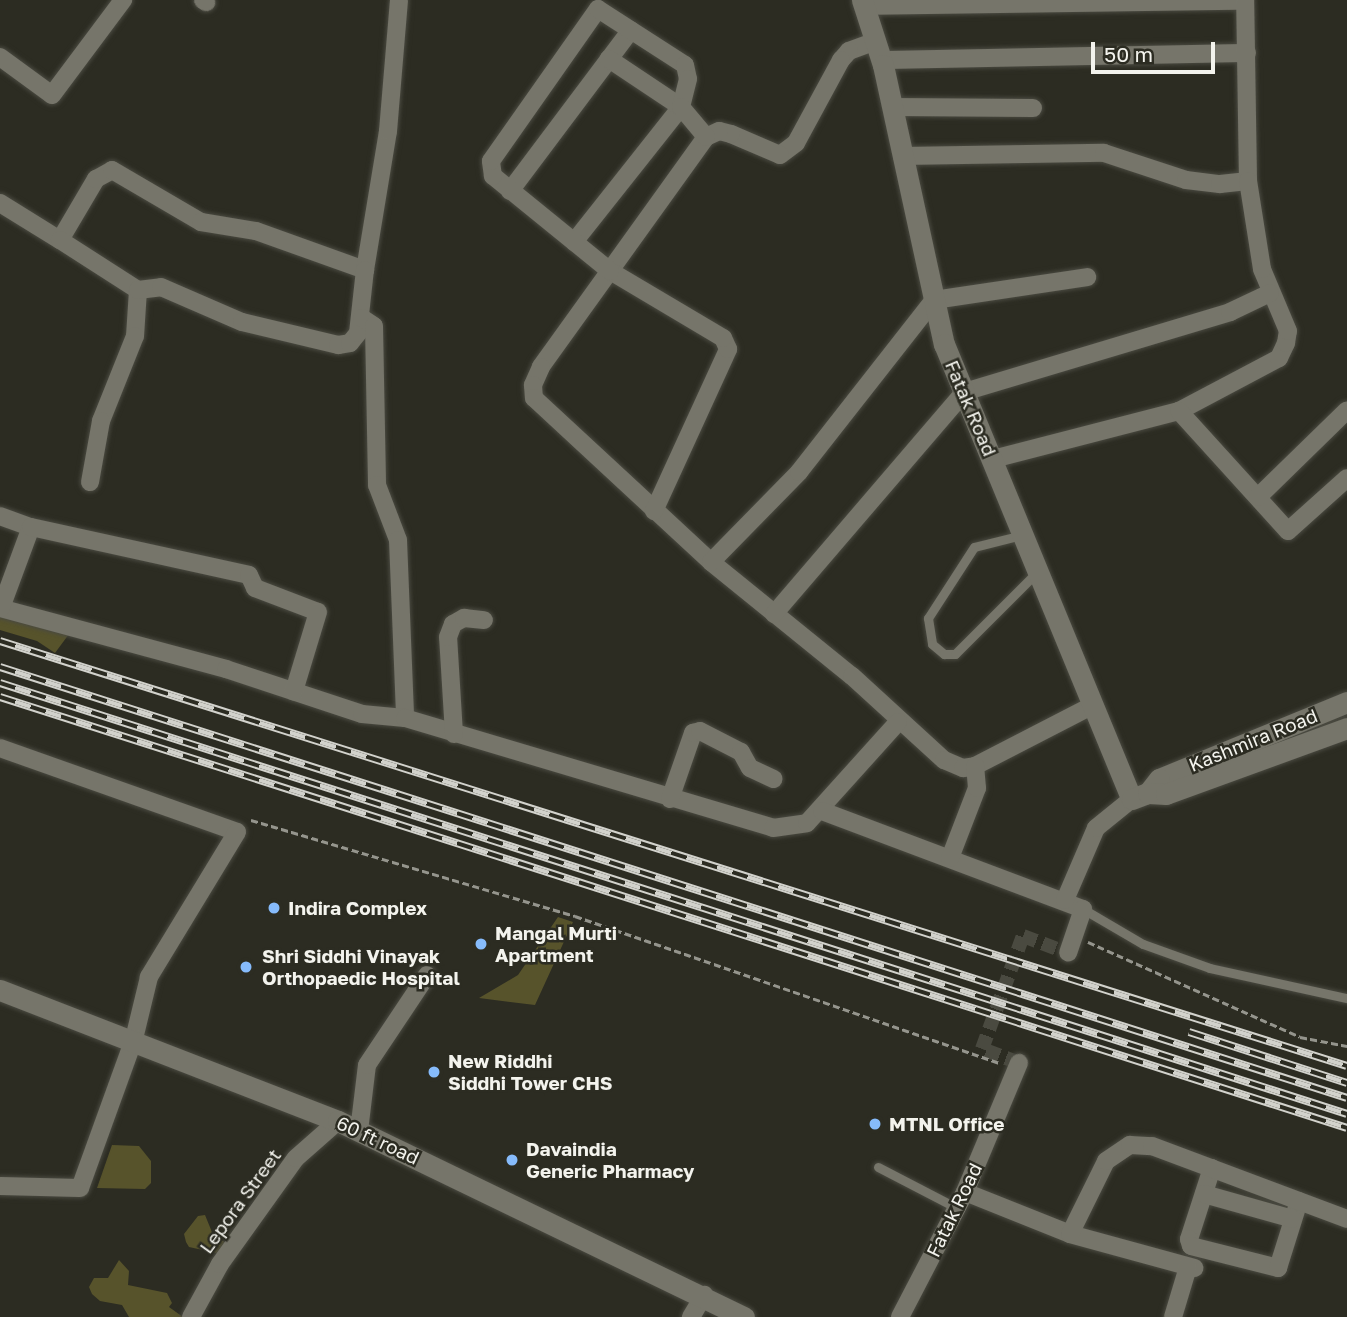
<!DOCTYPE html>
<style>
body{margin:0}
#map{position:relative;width:1347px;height:1317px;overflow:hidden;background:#2c2c22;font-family:"Golos Text",sans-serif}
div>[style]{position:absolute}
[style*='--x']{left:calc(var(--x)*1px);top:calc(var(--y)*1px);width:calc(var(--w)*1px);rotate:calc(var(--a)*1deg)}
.green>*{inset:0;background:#57532b}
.pedestrian-tunnel>*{height:14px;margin-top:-7px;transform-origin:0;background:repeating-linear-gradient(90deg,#4a4a40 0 14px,transparent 0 21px)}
.path>*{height:2.5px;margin-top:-1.25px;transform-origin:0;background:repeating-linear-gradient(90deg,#95958d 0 7px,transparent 0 10.5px)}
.roads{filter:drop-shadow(0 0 2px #4a4a41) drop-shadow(0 0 2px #4a4a41)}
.service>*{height:9px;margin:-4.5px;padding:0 4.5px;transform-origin:4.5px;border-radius:4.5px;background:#76756a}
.minor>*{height:18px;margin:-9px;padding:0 9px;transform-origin:9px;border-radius:9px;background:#76756a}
.tertiary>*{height:21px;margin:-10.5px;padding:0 10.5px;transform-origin:10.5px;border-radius:10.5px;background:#76756a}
.secondary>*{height:21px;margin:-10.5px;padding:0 10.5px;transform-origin:10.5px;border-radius:10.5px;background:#76756a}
.rail>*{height:8px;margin-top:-4px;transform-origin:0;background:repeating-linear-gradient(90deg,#2c2c22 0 16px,#d2d2cc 0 32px);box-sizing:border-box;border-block:2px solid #d2d2cc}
.dots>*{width:19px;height:19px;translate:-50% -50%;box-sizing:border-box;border:4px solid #2c2c22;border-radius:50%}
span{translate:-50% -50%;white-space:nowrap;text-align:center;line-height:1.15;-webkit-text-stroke:5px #2c2c22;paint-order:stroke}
.street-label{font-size:19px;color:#f3f3ed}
.poi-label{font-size:19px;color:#f3f3ed;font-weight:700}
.left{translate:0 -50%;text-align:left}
.scale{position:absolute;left:1091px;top:42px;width:124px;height:32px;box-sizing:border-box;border:4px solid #f3f3ed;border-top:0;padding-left:9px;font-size:21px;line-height:24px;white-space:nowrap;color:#f3f3ed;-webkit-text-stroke:5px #2c2c22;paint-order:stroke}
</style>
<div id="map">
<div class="green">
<div style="clip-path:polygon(0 612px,72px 630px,55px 653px,37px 641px,0 630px)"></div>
<div style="clip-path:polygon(558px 917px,573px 922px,535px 1005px,479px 998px,518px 975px)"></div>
<div style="clip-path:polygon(112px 1145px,139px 1146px,151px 1161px,151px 1183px,145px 1189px,97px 1188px)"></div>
<div style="clip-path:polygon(205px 1215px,214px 1237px,225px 1242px,221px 1254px,189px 1247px,186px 1242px,184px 1234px,198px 1216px)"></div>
<div style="clip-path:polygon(119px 1260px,129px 1271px,128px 1285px,167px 1293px,172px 1303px,169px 1307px,183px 1317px,129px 1317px,122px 1305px,100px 1301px,92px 1294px,89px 1287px,94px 1278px,108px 1278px)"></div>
</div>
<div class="pedestrian-tunnel">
<div style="--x:1019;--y:1063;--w:40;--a:-159"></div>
<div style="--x:982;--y:1049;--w:120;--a:-70.1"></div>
<div style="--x:1023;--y:936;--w:48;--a:20.7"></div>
</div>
<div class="path">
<div style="--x:251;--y:820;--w:338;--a:16.5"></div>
<div style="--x:575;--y:916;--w:450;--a:19.1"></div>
<div style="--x:1088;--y:942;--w:232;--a:24.1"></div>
<div style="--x:1300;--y:1037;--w:48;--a:10.8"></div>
</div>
<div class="roads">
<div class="service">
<div style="--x:1022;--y:535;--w:49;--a:166"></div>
<div style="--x:974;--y:547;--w:85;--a:122.9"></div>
<div style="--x:928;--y:618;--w:26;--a:81"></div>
<div style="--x:932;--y:644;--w:16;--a:40"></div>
<div style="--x:944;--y:654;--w:11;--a:0"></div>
<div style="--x:955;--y:654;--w:116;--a:-45"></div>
<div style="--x:1083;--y:909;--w:69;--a:30.3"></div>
<div style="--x:1143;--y:944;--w:71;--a:19.7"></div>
<div style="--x:1210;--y:968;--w:140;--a:12.4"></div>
<div style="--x:878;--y:1167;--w:89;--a:27.4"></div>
</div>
<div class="minor">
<div style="--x:203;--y:0;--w:4;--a:34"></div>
<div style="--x:864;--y:6;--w:381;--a:-0.8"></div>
<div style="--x:876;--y:41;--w:29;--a:160"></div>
<div style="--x:849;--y:51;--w:12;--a:132"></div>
<div style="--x:841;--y:60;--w:94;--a:118.5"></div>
<div style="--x:796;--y:143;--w:20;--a:143"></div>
<div style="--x:780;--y:155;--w:53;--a:-156.8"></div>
<div style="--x:731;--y:134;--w:12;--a:-166"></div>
<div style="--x:719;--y:131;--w:14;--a:155"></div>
<div style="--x:706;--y:137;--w:283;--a:125.7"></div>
<div style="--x:541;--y:367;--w:20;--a:114"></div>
<div style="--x:533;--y:385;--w:13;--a:86"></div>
<div style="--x:534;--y:398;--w:241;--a:42.8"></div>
<div style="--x:711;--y:562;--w:181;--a:39"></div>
<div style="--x:852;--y:676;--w:125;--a:42.4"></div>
<div style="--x:944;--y:760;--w:21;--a:23"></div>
<div style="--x:963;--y:768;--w:12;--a:-9"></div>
<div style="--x:975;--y:766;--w:131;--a:-27.3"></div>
<div style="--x:0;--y:57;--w:64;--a:36.2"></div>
<div style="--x:52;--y:95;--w:119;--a:-53.2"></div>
<div style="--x:882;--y:60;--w:365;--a:-1.1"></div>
<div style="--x:892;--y:107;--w:141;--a:0.4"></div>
<div style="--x:902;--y:156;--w:202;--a:-0.9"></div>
<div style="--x:1104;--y:153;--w:86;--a:18.2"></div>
<div style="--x:1186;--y:180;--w:34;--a:7"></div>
<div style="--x:1220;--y:184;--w:28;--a:-6"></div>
<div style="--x:1248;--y:181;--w:181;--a:-90.9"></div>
<div style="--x:510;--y:191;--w:201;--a:-53.1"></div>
<div style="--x:0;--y:203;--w:70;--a:31.7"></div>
<div style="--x:60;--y:240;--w:71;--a:-59.5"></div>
<div style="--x:96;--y:179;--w:18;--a:-29"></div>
<div style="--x:112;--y:170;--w:103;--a:30.3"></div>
<div style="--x:201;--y:222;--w:56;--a:9.3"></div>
<div style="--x:256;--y:231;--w:116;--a:19.7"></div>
<div style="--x:365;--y:270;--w:141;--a:-80.6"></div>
<div style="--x:388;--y:131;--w:131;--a:-85.2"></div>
<div style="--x:60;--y:240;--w:93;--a:32.7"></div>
<div style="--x:138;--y:290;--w:46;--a:93.7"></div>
<div style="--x:135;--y:336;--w:92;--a:111.8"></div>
<div style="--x:101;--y:421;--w:62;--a:100.2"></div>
<div style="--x:574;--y:242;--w:172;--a:-51.6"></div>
<div style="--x:681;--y:107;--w:87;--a:-146.3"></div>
<div style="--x:138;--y:290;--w:23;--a:-7"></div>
<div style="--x:161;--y:287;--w:88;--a:23.4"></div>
<div style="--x:242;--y:322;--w:99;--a:13.5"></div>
<div style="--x:338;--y:345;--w:12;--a:-9"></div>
<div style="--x:350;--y:343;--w:13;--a:-51"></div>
<div style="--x:358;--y:333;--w:63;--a:-83.7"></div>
<div style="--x:362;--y:318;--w:14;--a:34"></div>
<div style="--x:374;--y:326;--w:159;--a:88.9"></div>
<div style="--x:377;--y:485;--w:59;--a:69.1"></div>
<div style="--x:398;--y:540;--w:178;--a:87.7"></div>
<div style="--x:1179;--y:411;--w:113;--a:-27.9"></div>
<div style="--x:1279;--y:358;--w:17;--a:-65"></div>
<div style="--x:1286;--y:343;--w:12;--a:-81"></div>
<div style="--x:1288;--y:331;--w:67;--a:-112.8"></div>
<div style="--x:1262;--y:269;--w:89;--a:-99"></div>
<div style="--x:993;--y:459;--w:192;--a:-14.5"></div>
<div style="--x:1179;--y:411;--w:162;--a:47.8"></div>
<div style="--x:1288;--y:531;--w:79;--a:-41.9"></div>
<div style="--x:1258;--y:497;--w:124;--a:-44.3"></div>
<div style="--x:654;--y:511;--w:178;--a:-65.4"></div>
<div style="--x:728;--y:349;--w:12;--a:-114"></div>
<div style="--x:723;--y:338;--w:131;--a:-149.3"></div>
<div style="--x:610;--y:271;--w:151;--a:-140.9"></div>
<div style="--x:493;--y:176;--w:15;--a:-98"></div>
<div style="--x:491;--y:161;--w:186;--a:-54.9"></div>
<div style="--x:598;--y:9;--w:103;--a:32.8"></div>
<div style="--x:685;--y:65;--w:14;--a:78"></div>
<div style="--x:688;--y:79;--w:29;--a:104"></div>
<div style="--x:681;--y:107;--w:39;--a:50"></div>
<div style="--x:0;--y:516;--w:33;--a:20"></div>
<div style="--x:711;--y:562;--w:126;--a:-45.6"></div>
<div style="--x:799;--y:472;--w:219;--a:-51.9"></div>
<div style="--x:934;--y:300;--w:155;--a:-8.5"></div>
<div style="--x:0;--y:608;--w:234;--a:15.1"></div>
<div style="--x:226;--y:669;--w:143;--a:18.3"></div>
<div style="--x:362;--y:714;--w:43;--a:5.3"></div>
<div style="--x:405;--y:718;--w:384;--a:16.6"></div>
<div style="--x:773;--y:828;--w:34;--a:-8"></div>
<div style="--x:807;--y:823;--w:136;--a:-48"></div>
<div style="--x:1;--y:608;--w:86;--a:-69.7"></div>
<div style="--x:31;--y:527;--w:223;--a:12.4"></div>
<div style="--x:249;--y:575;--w:14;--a:65"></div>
<div style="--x:255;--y:588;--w:67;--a:20.9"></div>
<div style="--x:318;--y:612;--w:83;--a:106.9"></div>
<div style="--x:774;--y:614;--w:292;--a:-49.4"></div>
<div style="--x:964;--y:392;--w:278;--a:-16.7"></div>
<div style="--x:1230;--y:312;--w:44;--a:-25.4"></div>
<div style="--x:454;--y:734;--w:97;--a:-93.5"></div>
<div style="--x:448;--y:637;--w:14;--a:-69"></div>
<div style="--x:453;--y:624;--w:13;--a:-29"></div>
<div style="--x:464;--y:618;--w:20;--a:6"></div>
<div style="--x:0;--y:748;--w:251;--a:19.5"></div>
<div style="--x:237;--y:832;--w:170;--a:121.3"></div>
<div style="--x:149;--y:977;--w:64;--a:103.6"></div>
<div style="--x:134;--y:1039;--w:158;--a:109.9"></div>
<div style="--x:80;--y:1188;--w:80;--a:-178.6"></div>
<div style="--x:670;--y:799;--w:70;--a:-70.8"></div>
<div style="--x:693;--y:733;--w:7;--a:-16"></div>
<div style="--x:700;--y:731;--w:46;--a:27.1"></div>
<div style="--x:741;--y:752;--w:18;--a:61"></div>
<div style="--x:750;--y:768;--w:26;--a:25"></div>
<div style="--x:822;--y:811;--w:279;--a:20.6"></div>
<div style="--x:1083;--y:909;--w:46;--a:108.8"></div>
<div style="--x:950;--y:858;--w:75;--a:-68.9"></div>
<div style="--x:977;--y:788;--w:22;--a:-95"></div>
<div style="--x:1065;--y:900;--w:78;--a:-66.7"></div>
<div style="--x:1096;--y:828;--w:46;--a:-38.9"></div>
<div style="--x:359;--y:1131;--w:66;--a:-83.1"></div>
<div style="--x:367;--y:1065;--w:108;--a:-56.3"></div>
<div style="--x:1212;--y:1168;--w:75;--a:107.9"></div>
<div style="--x:1189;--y:1239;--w:7;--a:74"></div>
<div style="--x:1191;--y:1246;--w:90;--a:14.2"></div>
<div style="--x:1278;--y:1268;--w:70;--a:-72.6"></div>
<div style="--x:965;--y:1192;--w:113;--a:21.8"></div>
<div style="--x:1070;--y:1234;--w:129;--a:15.3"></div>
<div style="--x:1204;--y:1194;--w:92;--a:15.7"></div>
<div style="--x:1070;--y:1234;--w:81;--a:-63.7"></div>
<div style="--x:1106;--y:1161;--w:29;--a:-34"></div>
<div style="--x:1130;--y:1145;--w:22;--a:3"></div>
<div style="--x:1152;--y:1146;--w:208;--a:20.5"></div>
<div style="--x:191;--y:1317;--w:60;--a:-61.3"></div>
<div style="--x:220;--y:1264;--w:130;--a:-54.4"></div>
<div style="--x:296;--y:1158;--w:56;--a:-41.4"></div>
<div style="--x:691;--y:1317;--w:26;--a:-59"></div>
<div style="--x:900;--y:1317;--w:141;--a:-62.5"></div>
<div style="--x:965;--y:1192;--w:140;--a:-67.3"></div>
<div style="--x:1173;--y:1317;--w:52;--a:-73.3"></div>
</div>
<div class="tertiary">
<div style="--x:0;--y:990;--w:362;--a:21.2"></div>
<div style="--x:338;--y:1121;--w:451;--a:25.8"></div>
</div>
<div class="secondary">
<div style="--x:862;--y:0;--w:68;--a:72.1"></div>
<div style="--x:883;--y:65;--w:286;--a:77.7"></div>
<div style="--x:944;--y:344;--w:492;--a:67.6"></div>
<div style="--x:1132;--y:799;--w:17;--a:-21"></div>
<div style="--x:1347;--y:702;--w:203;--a:157.7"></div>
<div style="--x:1159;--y:779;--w:18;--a:128"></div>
<div style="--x:1148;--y:793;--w:18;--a:3"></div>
<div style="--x:1166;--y:794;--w:193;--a:-20"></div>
</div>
</div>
<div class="rail">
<div style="--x:0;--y:641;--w:1412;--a:17.51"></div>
<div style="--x:0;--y:667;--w:1414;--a:17.74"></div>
<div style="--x:0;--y:683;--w:1414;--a:17.74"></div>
<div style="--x:0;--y:697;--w:1414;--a:17.74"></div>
<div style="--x:1189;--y:1032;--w:166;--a:17.9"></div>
</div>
<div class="dots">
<div style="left:274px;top:908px;background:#86bbfb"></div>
<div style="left:481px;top:944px;background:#86bbfb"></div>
<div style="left:246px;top:967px;background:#86bbfb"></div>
<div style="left:434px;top:1072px;background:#86bbfb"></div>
<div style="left:875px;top:1124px;background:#86bbfb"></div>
<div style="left:512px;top:1160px;background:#86bbfb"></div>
</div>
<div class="street-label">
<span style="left:971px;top:408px;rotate:67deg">Fatak Road</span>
<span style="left:1253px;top:740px;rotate:-22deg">Kashmira Road</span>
<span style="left:378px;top:1140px;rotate:25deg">60 ft road</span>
<span style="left:240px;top:1201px;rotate:-54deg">Lepora Street</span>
<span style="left:954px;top:1210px;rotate:-64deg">Fatak Road</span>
</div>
<div class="poi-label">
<span class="left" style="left:288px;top:908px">Indira Complex</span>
<span class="left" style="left:495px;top:944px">Mangal Murti<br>Apartment</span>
<span class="left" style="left:262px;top:967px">Shri Siddhi Vinayak<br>Orthopaedic Hospital</span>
<span class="left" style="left:448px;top:1072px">New Riddhi<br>Siddhi Tower CHS</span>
<span class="left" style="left:889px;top:1124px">MTNL Office</span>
<span class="left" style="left:526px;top:1160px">Davaindia<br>Generic Pharmacy</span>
</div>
<div class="scale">50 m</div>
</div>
